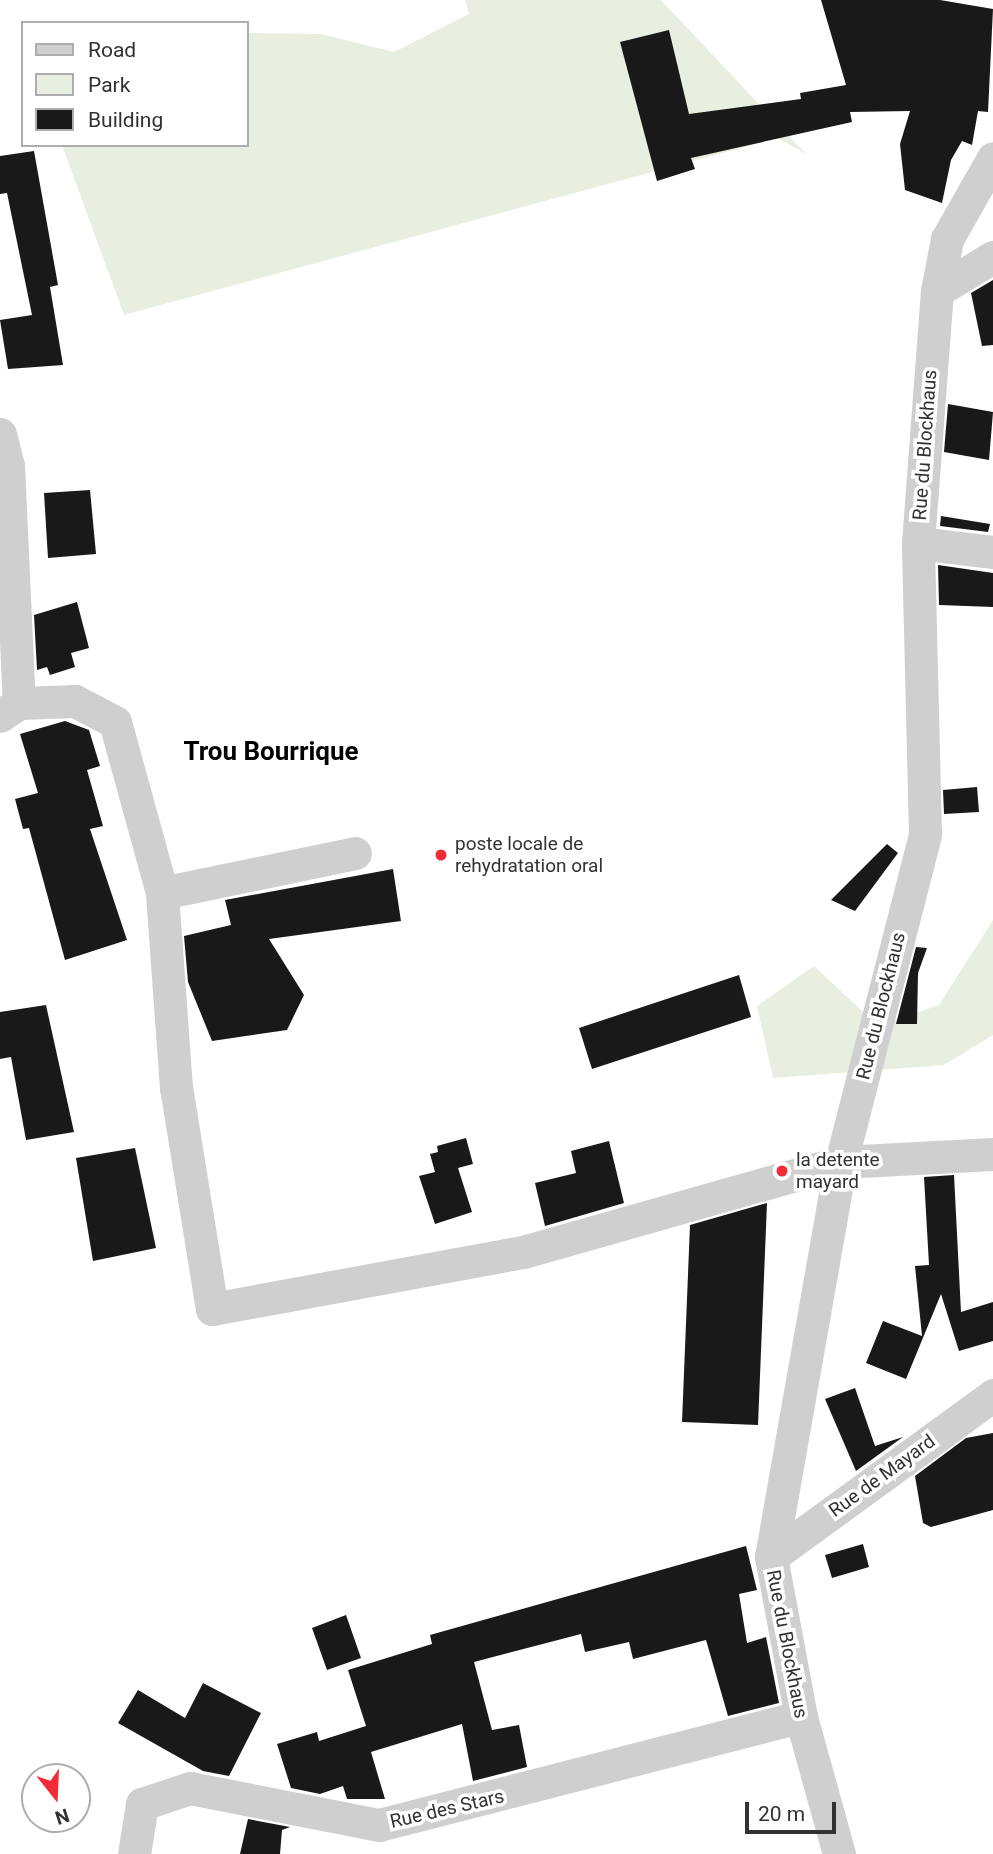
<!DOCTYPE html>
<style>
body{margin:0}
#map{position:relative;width:993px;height:1854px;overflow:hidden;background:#fff;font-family:Roboto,sans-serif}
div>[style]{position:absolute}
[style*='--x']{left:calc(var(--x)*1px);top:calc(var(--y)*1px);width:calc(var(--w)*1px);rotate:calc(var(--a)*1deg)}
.green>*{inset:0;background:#e8efe0}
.building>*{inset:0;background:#191919}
.minor>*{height:33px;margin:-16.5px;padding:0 16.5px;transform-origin:16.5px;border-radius:16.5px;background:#cfcfcf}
.dots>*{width:19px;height:19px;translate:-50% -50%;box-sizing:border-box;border:4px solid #fff;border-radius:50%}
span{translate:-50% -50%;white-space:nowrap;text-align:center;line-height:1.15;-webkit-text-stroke:7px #fff;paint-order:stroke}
.street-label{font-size:19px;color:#323232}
.poi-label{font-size:19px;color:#323232}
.left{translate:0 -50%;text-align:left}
.district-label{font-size:26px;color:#000;font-weight:700}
.legend{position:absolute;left:21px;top:21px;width:228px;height:126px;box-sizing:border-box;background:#fff;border:2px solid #adadad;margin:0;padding:9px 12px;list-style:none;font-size:21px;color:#323232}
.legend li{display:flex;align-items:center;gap:14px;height:35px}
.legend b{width:35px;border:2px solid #adadad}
.north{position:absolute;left:21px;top:1763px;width:70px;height:70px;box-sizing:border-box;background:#fff;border:2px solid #adadad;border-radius:50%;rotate:162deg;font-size:19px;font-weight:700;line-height:28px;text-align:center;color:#323232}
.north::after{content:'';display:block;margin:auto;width:24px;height:32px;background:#f22b39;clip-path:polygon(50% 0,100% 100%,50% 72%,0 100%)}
.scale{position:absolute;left:745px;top:1802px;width:91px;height:32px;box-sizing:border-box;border:4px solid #323232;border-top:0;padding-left:9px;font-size:21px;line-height:24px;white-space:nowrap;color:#323232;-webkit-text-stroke:5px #fff;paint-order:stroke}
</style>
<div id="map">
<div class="green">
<div style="clip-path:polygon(465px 0,661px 0,806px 154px,778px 138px,124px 315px,62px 145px,247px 145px,247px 33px,321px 34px,394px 52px,469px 14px)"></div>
<div style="clip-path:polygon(993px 920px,993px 1035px,944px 1065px,773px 1078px,757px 1006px,814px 966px,878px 1026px,939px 1005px)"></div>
</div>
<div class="building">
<div style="clip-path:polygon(821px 0,940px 0,993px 9px,988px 112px,978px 111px,972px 145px,962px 141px,951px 160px,942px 203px,905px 190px,900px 144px,910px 111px,850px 112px,852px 122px,691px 158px,695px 169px,657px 181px,620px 42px,669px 30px,689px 114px,801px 99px,800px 93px,846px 85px)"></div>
<div style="clip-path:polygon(34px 151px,58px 285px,50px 287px,63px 365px,8px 369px,0 320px,32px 315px,7px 193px,0 194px,0 156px)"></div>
<div style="clip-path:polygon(993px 280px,993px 345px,982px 346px,971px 293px)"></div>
<div style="clip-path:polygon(948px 404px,993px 412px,989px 460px,944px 452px)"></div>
<div style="clip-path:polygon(90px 490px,96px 554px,48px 558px,44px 493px)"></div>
<div style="clip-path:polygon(941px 516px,990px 524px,988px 532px,940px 526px)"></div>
<div style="clip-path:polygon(938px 565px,993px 573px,993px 607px,939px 605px)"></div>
<div style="clip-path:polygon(77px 602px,89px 648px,71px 653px,75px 667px,50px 675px,47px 667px,37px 670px,34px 615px)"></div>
<div style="clip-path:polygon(65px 721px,89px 730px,100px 766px,87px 770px,103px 826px,90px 829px,127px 940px,65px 960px,29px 828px,23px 829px,15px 799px,38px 793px,20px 734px)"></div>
<div style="clip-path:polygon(977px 787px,979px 812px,944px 814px,943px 790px)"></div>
<div style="clip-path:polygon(887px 844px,898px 853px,855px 911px,831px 900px)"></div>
<div style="clip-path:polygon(393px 869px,401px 921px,269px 939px,304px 995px,287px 1030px,212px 1041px,188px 982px,184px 936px,231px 925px,225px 900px)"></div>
<div style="clip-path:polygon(916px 947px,927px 948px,918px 973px,917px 1024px,896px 1024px)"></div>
<div style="clip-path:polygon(739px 975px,751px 1017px,592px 1069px,579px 1028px)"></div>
<div style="clip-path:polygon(46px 1005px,74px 1132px,26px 1140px,11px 1057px,0 1059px,0 1012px)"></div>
<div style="clip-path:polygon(466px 1138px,473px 1164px,458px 1168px,472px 1212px,435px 1224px,419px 1176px,435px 1172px,430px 1154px,438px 1152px,437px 1146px)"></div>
<div style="clip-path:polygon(609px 1141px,624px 1203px,545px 1226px,535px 1183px,576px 1173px,571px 1151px)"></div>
<div style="clip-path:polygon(135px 1148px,156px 1248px,93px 1261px,76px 1158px)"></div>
<div style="clip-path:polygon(954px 1175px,961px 1312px,993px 1302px,993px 1341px,959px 1351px,941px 1294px,906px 1379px,866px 1363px,883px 1321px,922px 1336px,915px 1266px,929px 1265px,924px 1177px)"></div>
<div style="clip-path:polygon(767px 1203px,758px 1425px,682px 1422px,690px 1225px)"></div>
<div style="clip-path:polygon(855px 1388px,875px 1446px,903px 1437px,856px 1471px,825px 1399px)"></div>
<div style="clip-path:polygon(993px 1433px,993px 1510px,931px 1527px,923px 1523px,915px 1476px,966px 1438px)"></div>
<div style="clip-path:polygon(863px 1544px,869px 1567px,832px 1578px,825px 1555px)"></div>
<div style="clip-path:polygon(746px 1546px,757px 1590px,739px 1594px,747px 1643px,766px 1637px,779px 1703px,728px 1716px,706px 1640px,633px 1659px,629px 1642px,585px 1652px,581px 1634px,474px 1662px,492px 1730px,519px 1725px,527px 1767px,473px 1781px,462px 1724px,371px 1752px,385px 1799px,347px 1799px,343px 1786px,320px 1794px,291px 1788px,277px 1744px,317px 1732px,319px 1741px,366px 1726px,348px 1670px,432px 1644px,430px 1635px)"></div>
<div style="clip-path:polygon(346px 1615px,361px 1658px,327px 1670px,312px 1628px)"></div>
<div style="clip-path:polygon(203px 1683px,261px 1713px,229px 1776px,203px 1771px,118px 1723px,138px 1690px,185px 1718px)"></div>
<div style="clip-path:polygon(248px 1819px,290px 1827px,282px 1830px,280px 1854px,240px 1854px)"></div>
</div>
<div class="minor">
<div style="--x:937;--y:291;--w:66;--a:-31.3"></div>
<div style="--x:0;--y:434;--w:32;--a:76"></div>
<div style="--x:8;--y:465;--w:238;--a:87.4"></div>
<div style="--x:19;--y:703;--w:23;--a:146"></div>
<div style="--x:918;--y:543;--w:76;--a:6.8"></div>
<div style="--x:19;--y:703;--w:56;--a:-2"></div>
<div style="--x:75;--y:701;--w:45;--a:27.7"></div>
<div style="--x:115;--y:722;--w:177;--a:74.6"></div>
<div style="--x:162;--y:893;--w:195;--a:85.9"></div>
<div style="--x:176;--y:1087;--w:225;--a:80.8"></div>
<div style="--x:212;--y:1309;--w:316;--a:-10.4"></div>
<div style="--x:523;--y:1252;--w:330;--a:-15.8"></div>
<div style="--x:841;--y:1162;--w:152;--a:-3"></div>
<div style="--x:162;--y:893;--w:197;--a:-11.7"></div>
<div style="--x:771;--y:1557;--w:275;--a:-36.1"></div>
<div style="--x:134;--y:1854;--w:51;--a:-80.9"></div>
<div style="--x:142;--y:1804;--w:51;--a:-18.4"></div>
<div style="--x:190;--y:1788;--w:193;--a:11.1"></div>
<div style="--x:379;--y:1825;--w:436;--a:-14.4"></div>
<div style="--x:839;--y:1854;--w:142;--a:-105.5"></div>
<div style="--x:801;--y:1717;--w:163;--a:-100.6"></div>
<div style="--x:771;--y:1557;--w:401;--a:-80"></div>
<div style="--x:841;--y:1162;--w:339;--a:-75.6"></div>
<div style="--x:925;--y:834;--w:291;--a:-91.4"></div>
<div style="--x:918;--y:543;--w:253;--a:-85.7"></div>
<div style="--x:937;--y:291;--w:53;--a:-79.1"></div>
<div style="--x:947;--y:239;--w:93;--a:-60.4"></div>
</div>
<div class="dots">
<div style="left:441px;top:855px;background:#f22b39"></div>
<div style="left:782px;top:1171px;background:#f22b39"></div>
</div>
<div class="street-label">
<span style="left:925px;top:445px;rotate:-86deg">Rue du Blockhaus</span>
<span style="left:881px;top:1006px;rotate:-76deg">Rue du Blockhaus</span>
<span style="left:882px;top:1476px;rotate:-36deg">Rue de Mayard</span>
<span style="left:787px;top:1644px;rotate:79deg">Rue du Blockhaus</span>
<span style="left:447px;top:1809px;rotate:-13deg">Rue des Stars</span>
</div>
<div class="poi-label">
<span class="left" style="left:455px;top:855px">poste locale de<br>rehydratation oral</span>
<span class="left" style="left:796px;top:1171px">la detente<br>mayard</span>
</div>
<div class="district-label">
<span style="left:271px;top:752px">Trou Bourrique</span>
</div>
<ul class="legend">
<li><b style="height:9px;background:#cfcfcf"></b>Road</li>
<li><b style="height:19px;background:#e8efe0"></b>Park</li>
<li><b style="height:19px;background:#191919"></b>Building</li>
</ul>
<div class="north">N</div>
<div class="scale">20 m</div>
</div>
